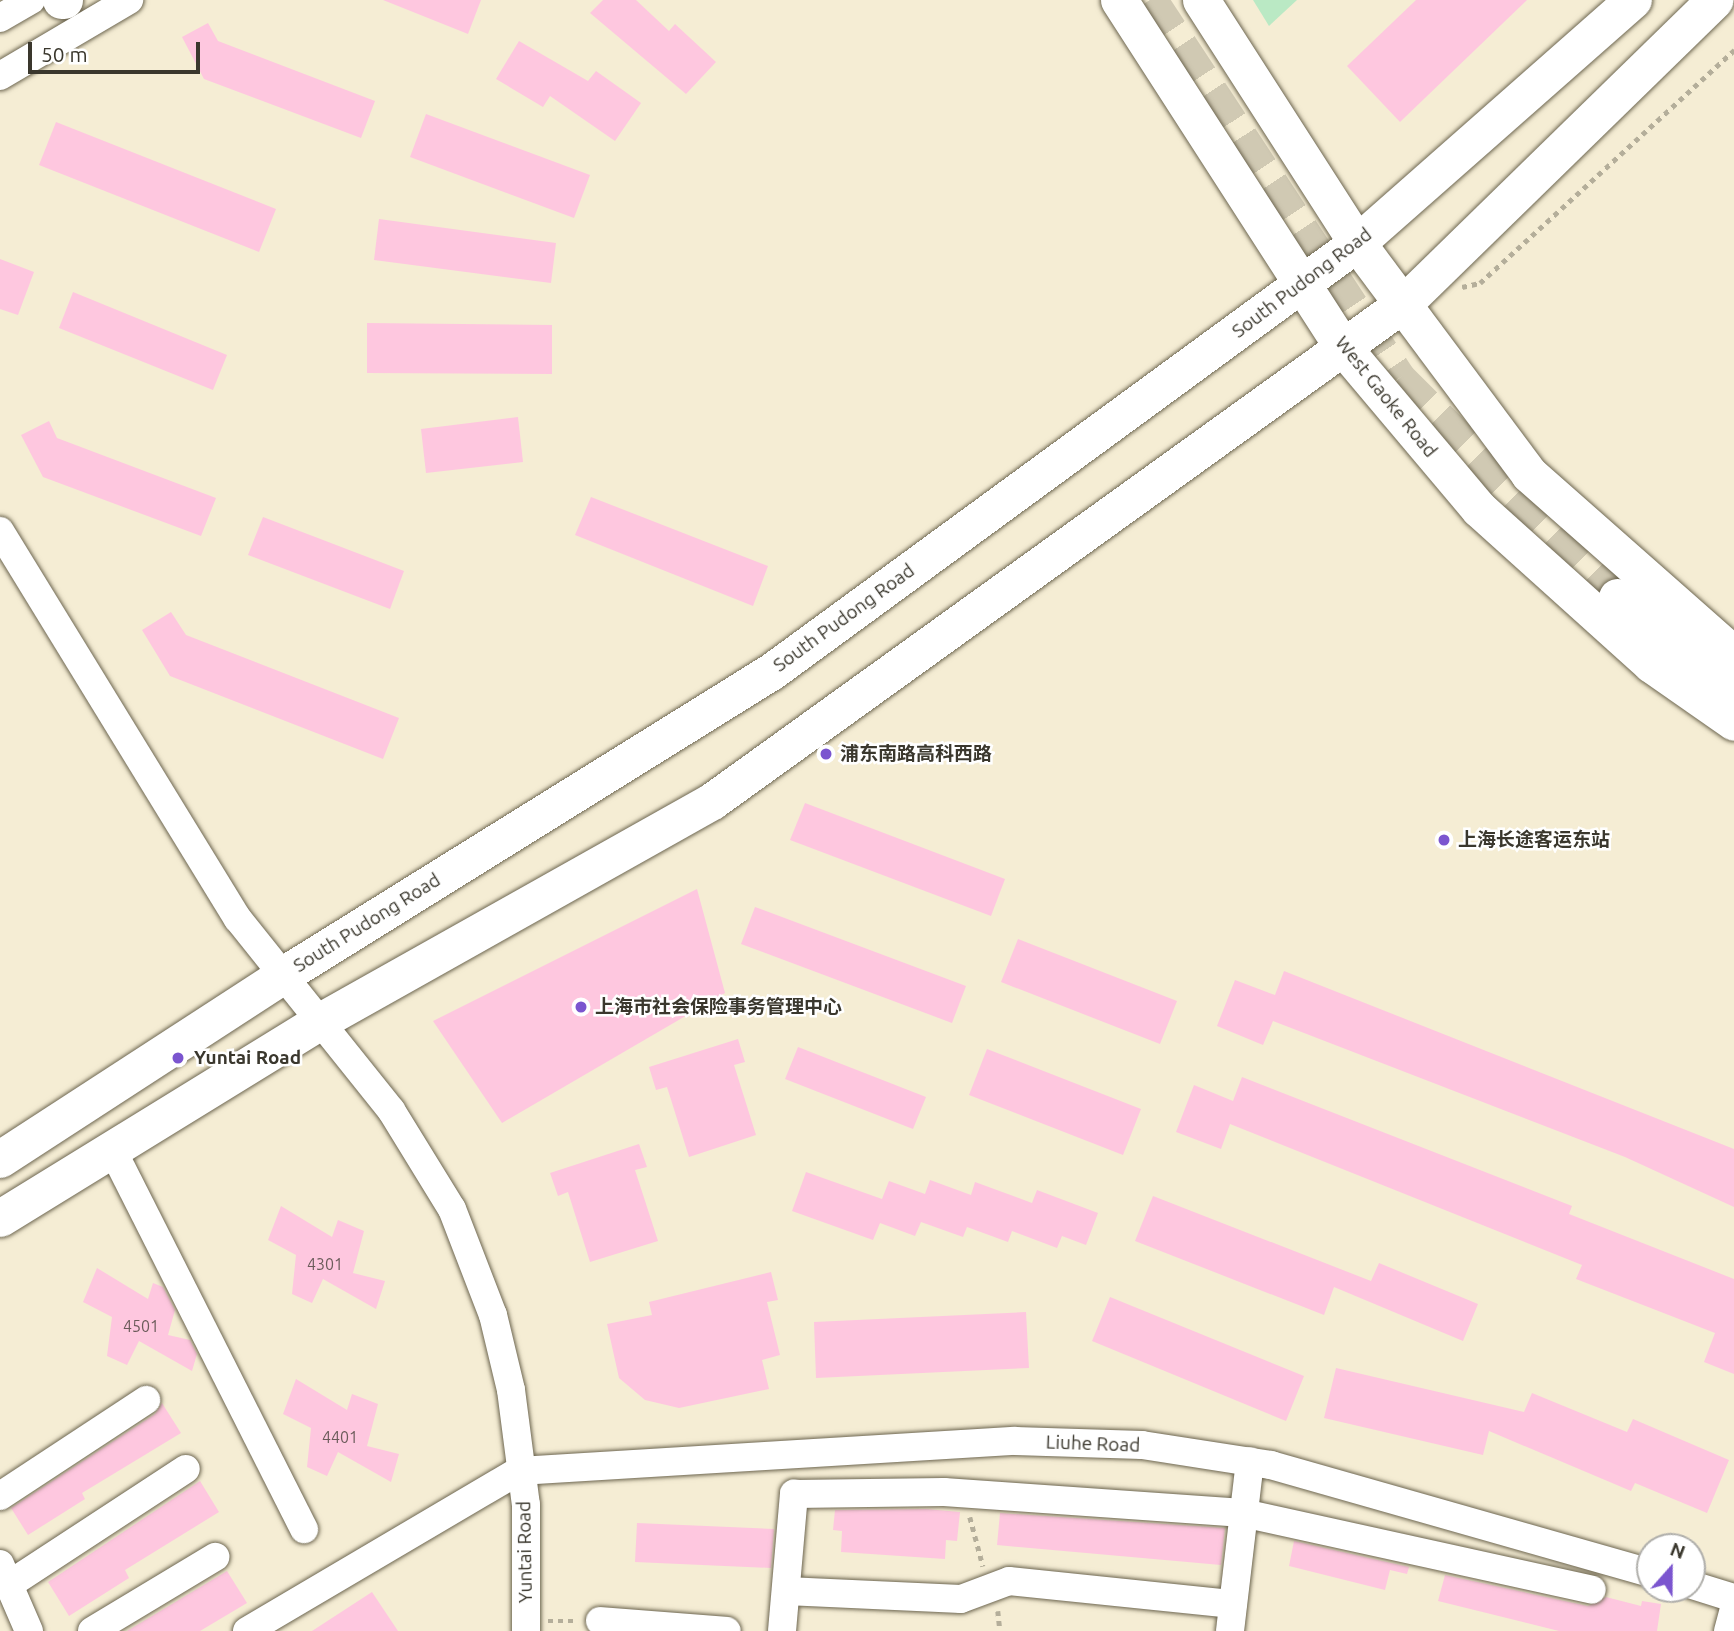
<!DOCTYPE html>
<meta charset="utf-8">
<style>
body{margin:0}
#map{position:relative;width:1734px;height:1631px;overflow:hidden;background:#f5edd4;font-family:Ubuntu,"Noto Sans SC",sans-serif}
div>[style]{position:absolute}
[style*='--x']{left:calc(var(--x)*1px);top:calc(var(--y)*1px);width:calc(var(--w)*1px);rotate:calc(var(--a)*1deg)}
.green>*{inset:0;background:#bae9c4}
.building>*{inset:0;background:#fec7df}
.major-tunnel>*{height:37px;margin-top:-18.5px;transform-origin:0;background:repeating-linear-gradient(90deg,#d0c9b3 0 37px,transparent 0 55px)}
.path>*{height:4.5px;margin-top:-2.25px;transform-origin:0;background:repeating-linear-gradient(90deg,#b4ae9a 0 5px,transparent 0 10px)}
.roads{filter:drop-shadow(0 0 2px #6d6650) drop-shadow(0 0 2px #6d6650)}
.minor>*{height:28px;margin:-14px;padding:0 14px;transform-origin:14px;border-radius:14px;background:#fff}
.major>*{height:37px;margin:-18.5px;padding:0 18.5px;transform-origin:18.5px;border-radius:18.5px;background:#fff}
.dots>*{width:19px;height:19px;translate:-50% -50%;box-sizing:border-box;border:4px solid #fff;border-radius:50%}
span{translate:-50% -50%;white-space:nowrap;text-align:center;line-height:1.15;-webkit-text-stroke:5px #fff;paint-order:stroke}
.number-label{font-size:16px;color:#6b5b5a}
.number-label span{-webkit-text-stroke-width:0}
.street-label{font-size:19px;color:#3a372d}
.poi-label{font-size:19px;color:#3a372d;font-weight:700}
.left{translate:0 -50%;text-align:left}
.north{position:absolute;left:1636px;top:1533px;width:70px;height:70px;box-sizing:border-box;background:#fff;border:2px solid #b0afab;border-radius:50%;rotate:21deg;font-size:19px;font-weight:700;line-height:28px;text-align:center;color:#3a372d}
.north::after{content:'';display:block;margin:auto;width:24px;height:32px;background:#7b55cf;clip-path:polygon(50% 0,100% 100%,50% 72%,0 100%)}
.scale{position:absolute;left:28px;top:42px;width:172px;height:32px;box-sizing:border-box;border:4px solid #3a372d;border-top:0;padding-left:9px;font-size:21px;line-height:24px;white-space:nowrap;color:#3a372d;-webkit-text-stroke:5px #fff;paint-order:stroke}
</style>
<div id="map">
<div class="green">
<div style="clip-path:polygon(1253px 0,1297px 0,1269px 26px)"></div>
</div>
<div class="building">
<div style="clip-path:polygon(383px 0,481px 0,468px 34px)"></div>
<div style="clip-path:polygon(603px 0,636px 0,669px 31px,675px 24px,716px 62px,686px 94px,590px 13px)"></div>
<div style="clip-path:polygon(1416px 0,1527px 0,1400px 122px,1347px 66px)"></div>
<div style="clip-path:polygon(208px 23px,218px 41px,375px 101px,361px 138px,204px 79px,182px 37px)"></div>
<div style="clip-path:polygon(519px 41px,588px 81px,596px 71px,641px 103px,615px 141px,550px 96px,543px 107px,496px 79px)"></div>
<div style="clip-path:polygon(426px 114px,590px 175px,574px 218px,410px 157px)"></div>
<div style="clip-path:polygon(56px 122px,276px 209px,259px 252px,39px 165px)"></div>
<div style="clip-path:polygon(379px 219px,556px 243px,551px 283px,374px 260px)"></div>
<div style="clip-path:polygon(0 259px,34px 272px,18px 315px,0 309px)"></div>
<div style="clip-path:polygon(73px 292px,227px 355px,213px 390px,59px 328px)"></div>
<div style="clip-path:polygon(367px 323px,552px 325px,552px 374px,367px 373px)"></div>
<div style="clip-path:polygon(518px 417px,523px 462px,426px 473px,421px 429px)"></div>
<div style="clip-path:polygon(49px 421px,57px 438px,216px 498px,201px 536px,43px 477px,21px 435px)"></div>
<div style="clip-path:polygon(591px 497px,768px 566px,753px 606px,575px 535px)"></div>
<div style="clip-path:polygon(263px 517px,404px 571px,390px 609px,248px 555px)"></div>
<div style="clip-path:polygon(171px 612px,186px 635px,399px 718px,383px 759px,170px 676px,142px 630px)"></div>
<div style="clip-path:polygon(805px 803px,1005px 879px,991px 916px,790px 840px)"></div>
<div style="clip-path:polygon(697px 889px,725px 993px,502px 1123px,433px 1021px)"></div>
<div style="clip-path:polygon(755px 907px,966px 986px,952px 1023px,741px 944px)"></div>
<div style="clip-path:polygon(1018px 939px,1177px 1001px,1160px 1044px,1001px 982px)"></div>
<div style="clip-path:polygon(1284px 971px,1734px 1149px,1734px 1207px,1625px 1157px,1273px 1021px,1263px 1045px,1217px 1026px,1235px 980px,1275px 995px)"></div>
<div style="clip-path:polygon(738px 1039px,745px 1062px,734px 1065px,756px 1135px,689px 1157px,667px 1087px,656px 1090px,649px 1067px)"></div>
<div style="clip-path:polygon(798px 1047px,926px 1097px,913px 1129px,785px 1079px)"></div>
<div style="clip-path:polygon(987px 1049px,1141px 1109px,1123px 1155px,969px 1095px)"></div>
<div style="clip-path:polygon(1242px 1077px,1572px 1206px,1569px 1214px,1734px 1279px,1734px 1374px,1704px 1362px,1715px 1333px,1576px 1279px,1582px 1265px,1230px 1124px,1221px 1149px,1176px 1132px,1194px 1085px,1233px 1101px)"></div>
<div style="clip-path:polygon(639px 1144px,647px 1167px,635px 1170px,658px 1241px,590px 1262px,568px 1192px,558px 1196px,550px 1173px)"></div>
<div style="clip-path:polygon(806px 1172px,882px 1199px,889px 1181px,925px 1194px,930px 1180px,971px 1195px,975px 1182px,1032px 1203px,1037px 1190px,1098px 1213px,1086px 1245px,1062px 1236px,1057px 1248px,1012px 1231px,1008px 1242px,967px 1227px,963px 1237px,921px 1222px,915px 1236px,880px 1223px,873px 1240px,792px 1211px)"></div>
<div style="clip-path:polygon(1153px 1196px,1371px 1281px,1379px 1263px,1478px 1304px,1463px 1341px,1334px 1287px,1324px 1315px,1135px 1241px)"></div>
<div style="clip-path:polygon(281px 1206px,332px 1237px,338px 1220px,364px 1231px,353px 1273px,385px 1281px,376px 1309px,323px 1279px,312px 1303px,292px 1294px,296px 1255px,268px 1240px)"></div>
<div style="clip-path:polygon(97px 1268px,148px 1299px,153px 1283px,163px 1287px,175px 1310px,168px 1335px,190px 1340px,197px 1354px,192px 1371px,139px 1341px,127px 1365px,107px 1356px,112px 1317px,83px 1302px)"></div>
<div style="clip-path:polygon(771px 1272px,778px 1300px,767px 1302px,780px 1355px,762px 1360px,769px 1389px,679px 1408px,645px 1400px,619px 1378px,607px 1324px,652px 1315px,649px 1302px)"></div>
<div style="clip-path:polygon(1110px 1297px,1304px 1376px,1286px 1421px,1092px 1341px)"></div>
<div style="clip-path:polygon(1026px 1312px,1029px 1368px,816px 1378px,814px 1322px)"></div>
<div style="clip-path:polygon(1336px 1368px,1524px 1412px,1532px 1393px,1627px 1432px,1633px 1419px,1729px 1460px,1707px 1513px,1635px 1483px,1631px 1491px,1489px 1431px,1483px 1455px,1324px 1418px)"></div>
<div style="clip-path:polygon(296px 1379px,347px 1410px,352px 1394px,378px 1404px,367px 1446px,399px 1454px,391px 1482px,338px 1452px,327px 1476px,307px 1467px,311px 1428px,283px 1414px)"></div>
<div style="clip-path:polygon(162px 1403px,181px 1433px,82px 1493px,85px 1499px,28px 1535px,11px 1508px,155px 1414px)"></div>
<div style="clip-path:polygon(200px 1481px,219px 1512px,125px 1570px,129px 1578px,69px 1616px,48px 1582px)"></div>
<div style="clip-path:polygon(926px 1509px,960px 1512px,957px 1541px,946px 1540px,945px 1559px,841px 1552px,842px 1531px,833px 1530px,835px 1510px)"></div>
<div style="clip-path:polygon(1000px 1513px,1225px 1528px,1221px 1565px,997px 1545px)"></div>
<div style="clip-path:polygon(637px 1523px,774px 1529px,771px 1568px,635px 1562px)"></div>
<div style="clip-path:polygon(1294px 1541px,1409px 1567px,1407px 1574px,1390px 1570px,1385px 1590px,1289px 1566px)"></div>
<div style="clip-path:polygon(227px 1571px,247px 1603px,200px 1631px,127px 1631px)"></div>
<div style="clip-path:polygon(1445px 1575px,1588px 1606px,1606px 1597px,1641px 1606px,1642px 1601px,1661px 1604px,1657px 1631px,1559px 1631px,1438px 1601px)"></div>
<div style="clip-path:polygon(372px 1592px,398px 1631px,312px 1631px)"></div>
</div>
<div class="major-tunnel">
<div style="--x:1149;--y:0;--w:453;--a:56.7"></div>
<div style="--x:1398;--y:379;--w:309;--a:44.9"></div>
</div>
<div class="path">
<div style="--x:1462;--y:287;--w:18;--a:-13"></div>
<div style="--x:1480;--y:283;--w:345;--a:-42.5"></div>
<div style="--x:970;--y:1517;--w:51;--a:75.1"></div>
<div style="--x:998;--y:1611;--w:20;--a:84"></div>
<div style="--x:548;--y:1621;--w:30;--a:0"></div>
</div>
<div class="roads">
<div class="minor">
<div style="--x:0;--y:18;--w:36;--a:-30"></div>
<div style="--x:0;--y:76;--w:150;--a:-30.5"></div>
<div style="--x:0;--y:531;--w:455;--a:58.5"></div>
<div style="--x:238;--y:919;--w:245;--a:51.3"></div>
<div style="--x:391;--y:1110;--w:116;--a:58.4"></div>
<div style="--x:452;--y:1209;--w:114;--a:68.9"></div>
<div style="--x:493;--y:1315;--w:77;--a:76.5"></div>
<div style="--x:511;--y:1390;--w:116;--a:82.6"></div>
<div style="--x:526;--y:1505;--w:126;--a:90"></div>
<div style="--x:112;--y:1149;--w:426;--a:63.2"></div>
<div style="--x:0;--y:1496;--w:175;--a:-33.3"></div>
<div style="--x:0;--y:1564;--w:73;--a:66.6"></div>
<div style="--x:10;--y:1584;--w:210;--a:-33.2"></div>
<div style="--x:1692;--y:1585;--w:44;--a:17.2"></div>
<div style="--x:786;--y:1591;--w:175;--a:2.6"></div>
<div style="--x:961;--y:1599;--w:51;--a:-20.6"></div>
<div style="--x:1009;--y:1581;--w:225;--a:5.9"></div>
<div style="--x:600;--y:1621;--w:127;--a:4.5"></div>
<div style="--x:92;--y:1631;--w:144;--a:-31"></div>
<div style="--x:247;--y:1631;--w:316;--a:-30.5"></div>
<div style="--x:519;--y:1471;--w:497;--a:-3.5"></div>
<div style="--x:1015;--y:1441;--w:127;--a:1.8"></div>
<div style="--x:1142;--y:1445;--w:131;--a:8.8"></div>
<div style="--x:1271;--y:1465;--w:394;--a:15.9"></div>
<div style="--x:782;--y:1631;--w:138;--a:-85"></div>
<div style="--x:794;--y:1494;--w:150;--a:-0.8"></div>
<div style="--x:944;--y:1492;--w:300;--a:4"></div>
<div style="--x:1243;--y:1513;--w:357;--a:12.4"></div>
<div style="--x:1230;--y:1631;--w:171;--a:-83.3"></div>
<div style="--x:1728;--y:1631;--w:23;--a:-75"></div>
</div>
<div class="major">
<div style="--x:61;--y:0;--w:3;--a:0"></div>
<div style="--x:1119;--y:0;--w:410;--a:57.2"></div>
<div style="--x:1341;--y:345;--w:214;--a:49.9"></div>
<div style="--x:1479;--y:509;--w:232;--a:42"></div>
<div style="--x:1651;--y:664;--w:101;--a:34.9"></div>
<div style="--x:1201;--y:0;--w:289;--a:57.3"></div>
<div style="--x:1357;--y:243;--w:288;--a:53.3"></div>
<div style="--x:1529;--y:474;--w:273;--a:41.4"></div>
<div style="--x:1617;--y:597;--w:148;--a:37.9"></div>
<div style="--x:0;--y:1159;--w:338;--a:-33"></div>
<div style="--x:283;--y:975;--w:576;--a:-31.87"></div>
<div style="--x:772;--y:671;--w:725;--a:-36.19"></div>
<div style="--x:1357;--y:243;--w:368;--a:-41.4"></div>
<div style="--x:0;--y:1218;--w:378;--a:-31.6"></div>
<div style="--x:322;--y:1020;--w:447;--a:-29.3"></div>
<div style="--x:712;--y:801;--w:853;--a:-35.74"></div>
<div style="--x:1404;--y:303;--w:434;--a:-44.3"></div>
</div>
</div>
<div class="dots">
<div style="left:826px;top:754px;background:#7b55cf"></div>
<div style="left:1444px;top:840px;background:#7b55cf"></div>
<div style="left:581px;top:1007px;background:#7b55cf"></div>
<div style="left:178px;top:1058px;background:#7b55cf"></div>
</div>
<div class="number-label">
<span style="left:325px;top:1264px">4301</span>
<span style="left:141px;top:1326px">4501</span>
<span style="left:340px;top:1437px">4401</span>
</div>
<div class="street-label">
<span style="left:1302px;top:283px;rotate:-37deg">South Pudong Road</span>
<span style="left:1386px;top:397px;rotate:51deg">West Gaoke Road</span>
<span style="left:844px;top:618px;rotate:-36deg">South Pudong Road</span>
<span style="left:367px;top:923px;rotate:-32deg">South Pudong Road</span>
<span style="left:1093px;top:1444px;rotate:2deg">Liuhe Road</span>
<span style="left:525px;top:1552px;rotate:-91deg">Yuntai Road</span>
</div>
<div class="poi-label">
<span class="left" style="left:840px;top:754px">浦东南路高科西路</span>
<span class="left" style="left:1458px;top:840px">上海长途客运东站</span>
<span class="left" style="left:595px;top:1007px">上海市社会保险事务管理中心</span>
<span class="left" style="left:194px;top:1058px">Yuntai Road</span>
</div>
<div class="north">N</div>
<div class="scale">50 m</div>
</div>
